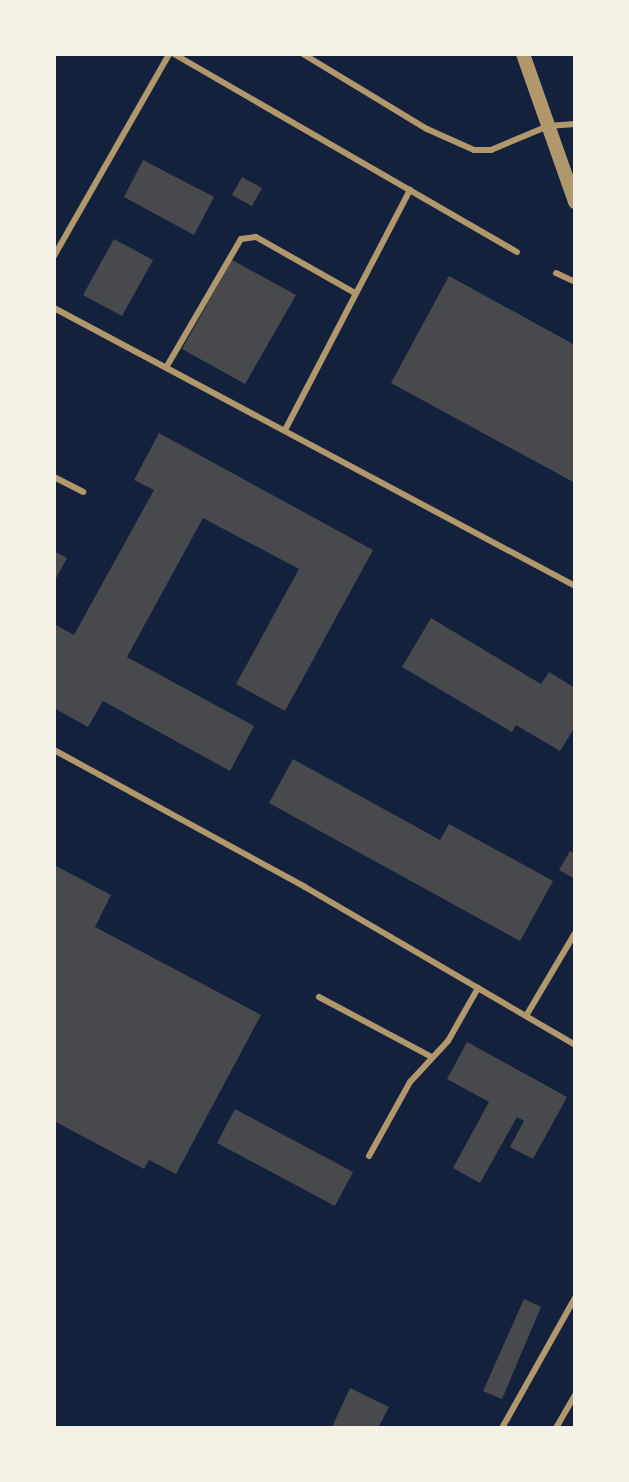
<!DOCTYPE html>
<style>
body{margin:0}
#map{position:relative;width:629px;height:1482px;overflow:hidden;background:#14213d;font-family:"Source Sans 3",sans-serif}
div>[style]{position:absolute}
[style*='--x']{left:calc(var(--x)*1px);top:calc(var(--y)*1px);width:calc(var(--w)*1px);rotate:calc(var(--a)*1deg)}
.building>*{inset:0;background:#48494c}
.service>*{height:6px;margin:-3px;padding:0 3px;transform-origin:3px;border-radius:3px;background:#b1986c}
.tertiary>*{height:14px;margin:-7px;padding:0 7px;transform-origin:7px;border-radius:7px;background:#b1986c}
span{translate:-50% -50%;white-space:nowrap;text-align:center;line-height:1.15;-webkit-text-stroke:6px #f6f1e7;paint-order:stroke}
.frame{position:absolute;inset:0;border:56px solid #f6f1e7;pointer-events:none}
</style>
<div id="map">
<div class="building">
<div style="clip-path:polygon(143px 160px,214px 197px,194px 235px,124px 197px)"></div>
<div style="clip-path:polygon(242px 177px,262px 188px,252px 206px,232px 195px)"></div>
<div style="clip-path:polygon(114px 239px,153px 260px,122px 316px,83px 295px)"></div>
<div style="clip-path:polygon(232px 260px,296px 295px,245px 384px,182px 349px)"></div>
<div style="clip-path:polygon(449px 276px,575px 345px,575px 483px,391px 383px)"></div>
<div style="clip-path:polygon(159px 433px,373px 550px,285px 711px,236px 684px,299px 569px,203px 518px,127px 657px,254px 726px,230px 771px,103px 701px,88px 727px,54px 708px,54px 624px,74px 635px,154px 490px,134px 480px)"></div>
<div style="clip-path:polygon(54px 551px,67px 558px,54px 582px)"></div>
<div style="clip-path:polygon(431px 618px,541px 684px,549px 672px,575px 688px,575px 727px,560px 751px,516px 725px,512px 732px,402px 667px)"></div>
<div style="clip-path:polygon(293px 759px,440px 840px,449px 824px,553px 881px,520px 941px,269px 803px)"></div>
<div style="clip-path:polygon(570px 851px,575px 854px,575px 879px,559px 870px)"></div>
<div style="clip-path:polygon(54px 865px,111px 895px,95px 927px,261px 1015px,176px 1174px,149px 1160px,144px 1169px,54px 1121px)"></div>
<div style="clip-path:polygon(467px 1042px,567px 1097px,533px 1159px,510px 1147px,524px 1121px,517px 1117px,480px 1183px,453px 1168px,489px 1102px,447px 1079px)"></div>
<div style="clip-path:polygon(235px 1109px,353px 1172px,335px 1206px,217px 1143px)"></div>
<div style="clip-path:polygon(524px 1299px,541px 1307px,502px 1399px,483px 1391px)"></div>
<div style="clip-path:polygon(350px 1388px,389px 1407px,378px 1428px,332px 1427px)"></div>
</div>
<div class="service">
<div style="--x:174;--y:54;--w:396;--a:30"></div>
<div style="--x:303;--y:54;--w:145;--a:31.2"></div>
<div style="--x:427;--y:129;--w:51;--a:24.1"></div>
<div style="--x:474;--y:150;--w:17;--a:0"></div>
<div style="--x:491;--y:150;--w:62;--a:-22.8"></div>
<div style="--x:548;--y:126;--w:27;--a:-4"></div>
<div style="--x:54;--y:256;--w:232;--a:-60.3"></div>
<div style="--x:556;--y:273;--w:21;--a:25"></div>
<div style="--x:54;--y:308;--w:591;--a:28.08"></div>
<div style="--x:167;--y:366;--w:147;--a:-59.8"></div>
<div style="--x:241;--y:239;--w:15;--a:-8"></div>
<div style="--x:256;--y:237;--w:114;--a:29.5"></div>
<div style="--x:285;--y:430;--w:271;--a:-62.5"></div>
<div style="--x:54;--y:477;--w:33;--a:27"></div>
<div style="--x:54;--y:750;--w:286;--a:28.6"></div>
<div style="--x:305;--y:887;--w:313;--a:30.3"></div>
<div style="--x:319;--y:997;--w:128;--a:28"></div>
<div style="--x:526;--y:1016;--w:96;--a:-59.4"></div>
<div style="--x:369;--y:1156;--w:85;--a:-61"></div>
<div style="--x:410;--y:1082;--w:56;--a:-47.2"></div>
<div style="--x:448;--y:1041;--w:61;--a:-60.5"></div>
<div style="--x:502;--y:1428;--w:149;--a:-60.7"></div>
<div style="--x:556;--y:1428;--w:38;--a:-60"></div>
</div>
<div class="tertiary">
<div style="--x:523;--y:54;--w:157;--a:70.6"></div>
</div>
<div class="frame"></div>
</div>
